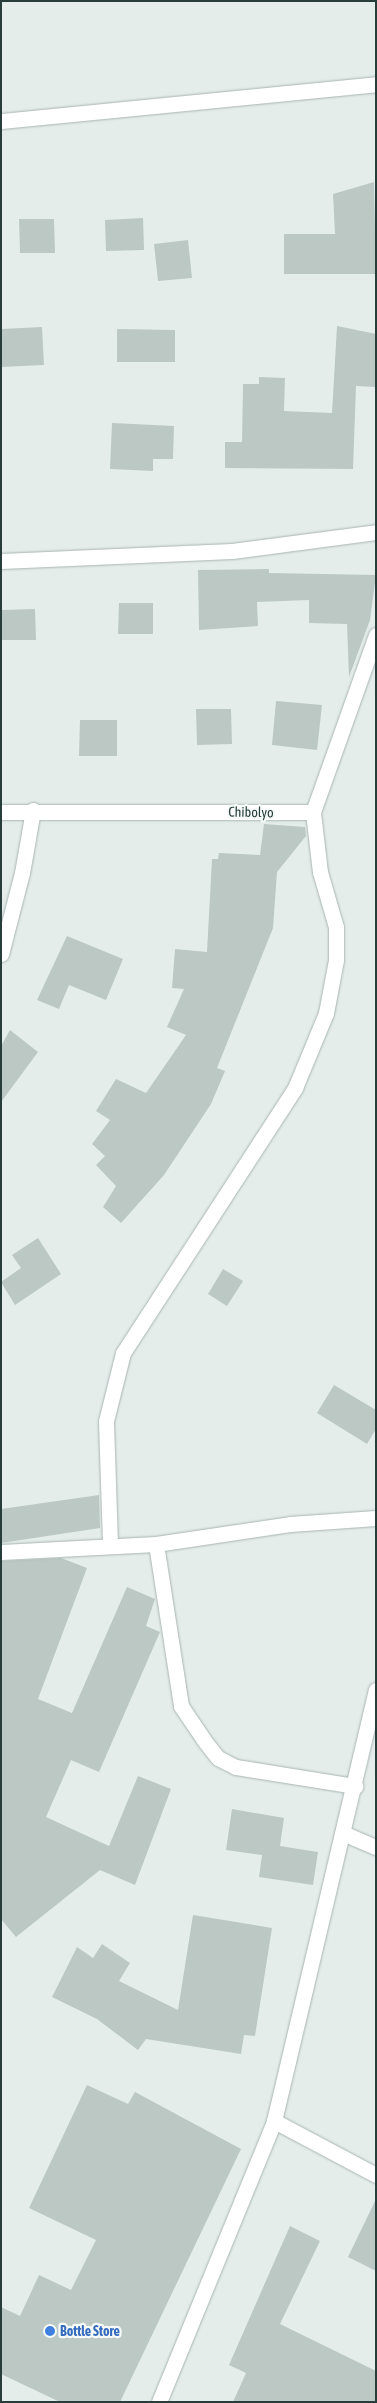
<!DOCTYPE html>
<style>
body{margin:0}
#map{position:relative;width:377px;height:2403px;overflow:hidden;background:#e5edeb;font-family:"Asap Condensed",sans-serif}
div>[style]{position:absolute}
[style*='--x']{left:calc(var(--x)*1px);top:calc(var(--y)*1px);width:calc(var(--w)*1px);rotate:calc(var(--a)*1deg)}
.building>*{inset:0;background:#bbc8c4}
.roads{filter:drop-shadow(0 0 1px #a8b5b2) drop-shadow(0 0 1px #a8b5b2)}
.lane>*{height:15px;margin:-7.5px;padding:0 7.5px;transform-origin:7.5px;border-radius:7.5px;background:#fff}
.street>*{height:15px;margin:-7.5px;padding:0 7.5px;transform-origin:7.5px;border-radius:7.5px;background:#fff}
.dots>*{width:14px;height:14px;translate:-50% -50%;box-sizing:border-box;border:2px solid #f6faf8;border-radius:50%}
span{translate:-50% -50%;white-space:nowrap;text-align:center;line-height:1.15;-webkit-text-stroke:4.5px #f6faf8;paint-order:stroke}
.street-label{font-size:14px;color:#263d3a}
.shop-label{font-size:14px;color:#366cbe;font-weight:700}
.left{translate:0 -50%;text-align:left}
.frame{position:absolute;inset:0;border:2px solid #263d3a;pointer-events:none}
</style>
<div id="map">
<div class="building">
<div style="clip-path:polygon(374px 182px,376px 274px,284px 274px,284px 234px,335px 234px,333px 194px)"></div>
<div style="clip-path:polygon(143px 218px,144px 250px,106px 251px,105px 220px)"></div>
<div style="clip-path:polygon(19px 219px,54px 219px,55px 253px,20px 253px)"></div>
<div style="clip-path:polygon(188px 240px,192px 278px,158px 281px,154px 244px)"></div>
<div style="clip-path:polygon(337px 326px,376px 334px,376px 387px,356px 386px,353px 469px,225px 468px,225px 442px,242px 442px,243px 384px,259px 384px,259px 377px,285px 378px,284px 411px,332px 413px)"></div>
<div style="clip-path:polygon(42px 327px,44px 365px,1px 367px,1px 329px)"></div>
<div style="clip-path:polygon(117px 329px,175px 330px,175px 362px,117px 362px)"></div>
<div style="clip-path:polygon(112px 423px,174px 426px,173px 459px,153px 459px,153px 471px,110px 469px)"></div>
<div style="clip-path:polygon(269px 569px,269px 573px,376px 575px,370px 620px,349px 677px,347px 624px,309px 623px,309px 600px,257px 602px,258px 626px,199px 630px,198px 570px)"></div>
<div style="clip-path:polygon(119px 603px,153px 603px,153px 634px,118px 634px)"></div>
<div style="clip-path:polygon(35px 609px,36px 640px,1px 640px,1px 610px)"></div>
<div style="clip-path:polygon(276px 701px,322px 705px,317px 750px,272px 745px)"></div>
<div style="clip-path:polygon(196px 709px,231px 709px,232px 744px,197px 745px)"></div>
<div style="clip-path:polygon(80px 720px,117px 720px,117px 756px,79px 756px)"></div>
<div style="clip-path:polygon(264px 824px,305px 827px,306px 836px,277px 872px,273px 928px,217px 1068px,225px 1071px,211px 1104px,164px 1175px,121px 1223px,103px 1207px,116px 1186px,96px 1165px,105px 1156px,92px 1144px,110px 1120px,96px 1111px,116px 1079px,146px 1093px,186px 1035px,167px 1027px,184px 989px,172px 988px,175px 949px,207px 952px,212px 859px,218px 859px,219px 853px,260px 855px)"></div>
<div style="clip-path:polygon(67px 936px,123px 959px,106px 1000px,69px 985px,59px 1009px,37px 1000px)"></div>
<div style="clip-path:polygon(10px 1030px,38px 1052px,1px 1102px,1px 1046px)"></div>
<div style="clip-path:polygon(38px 1238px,61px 1274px,15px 1305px,1px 1282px,21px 1268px,12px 1255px)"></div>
<div style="clip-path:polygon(223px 1269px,243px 1281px,227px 1306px,208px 1294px)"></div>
<div style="clip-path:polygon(334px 1385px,376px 1410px,376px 1429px,367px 1444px,317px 1413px)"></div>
<div style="clip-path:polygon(99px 1495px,100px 1528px,1px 1543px,1px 1509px)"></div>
<div style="clip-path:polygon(61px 1558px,87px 1568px,38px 1699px,72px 1713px,127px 1587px,155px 1599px,146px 1626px,160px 1632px,99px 1772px,71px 1760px,46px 1817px,109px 1846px,138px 1776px,171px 1789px,135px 1885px,100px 1870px,16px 1937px,1px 1919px,1px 1561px)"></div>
<div style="clip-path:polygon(232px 1809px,284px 1818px,280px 1846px,318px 1852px,313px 1885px,259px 1877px,262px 1855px,226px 1850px)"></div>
<div style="clip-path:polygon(193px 1915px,272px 1928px,255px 2036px,244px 2035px,241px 2054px,146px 2039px,138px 2050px,97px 2019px,52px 1997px,77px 1947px,93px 1958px,102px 1944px,130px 1963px,119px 1981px,178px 2010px)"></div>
<div style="clip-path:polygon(87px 2085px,128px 2104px,135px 2092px,241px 2149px,120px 2402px,60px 2402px,1px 2374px,1px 2307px,20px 2316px,39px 2275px,71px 2290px,96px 2240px,29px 2208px)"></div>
<div style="clip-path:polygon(376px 2199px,376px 2271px,348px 2257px)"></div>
<div style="clip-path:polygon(290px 2226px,320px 2241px,280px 2324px,376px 2371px,376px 2402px,233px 2402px,246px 2373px,229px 2365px)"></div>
</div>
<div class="roads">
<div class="lane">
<div style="--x:156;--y:1544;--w:164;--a:81.2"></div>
<div style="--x:181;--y:1706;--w:40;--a:56"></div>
<div style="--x:203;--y:1739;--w:24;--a:52"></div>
<div style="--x:218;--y:1758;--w:20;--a:27"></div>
<div style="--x:236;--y:1767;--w:121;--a:9.1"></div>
</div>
<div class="street">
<div style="--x:1;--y:121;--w:377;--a:-5.6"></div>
<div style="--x:1;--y:561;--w:231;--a:-2.5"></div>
<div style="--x:232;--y:551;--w:145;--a:-7.5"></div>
<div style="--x:1;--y:812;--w:312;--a:0"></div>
<div style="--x:313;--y:812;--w:188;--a:-70.4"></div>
<div style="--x:1;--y:954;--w:84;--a:-75.5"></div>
<div style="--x:22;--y:873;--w:64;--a:-80.1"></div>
<div style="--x:110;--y:1543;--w:122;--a:-91.9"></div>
<div style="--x:106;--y:1421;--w:70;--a:-76"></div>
<div style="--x:123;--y:1353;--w:316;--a:-57"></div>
<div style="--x:295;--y:1088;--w:81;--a:-67.5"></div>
<div style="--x:326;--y:1013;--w:54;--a:-79.3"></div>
<div style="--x:336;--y:960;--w:33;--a:-90"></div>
<div style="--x:336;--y:927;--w:57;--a:-106.2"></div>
<div style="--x:320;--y:872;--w:60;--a:-96.7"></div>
<div style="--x:1;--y:1552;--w:155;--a:-3"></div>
<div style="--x:156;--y:1544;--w:135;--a:-8.5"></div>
<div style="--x:290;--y:1524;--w:86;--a:-4"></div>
<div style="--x:345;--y:1834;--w:34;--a:23"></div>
<div style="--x:274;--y:2121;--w:115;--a:27.9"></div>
<div style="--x:159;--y:2402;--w:304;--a:-67.7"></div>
<div style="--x:274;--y:2121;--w:443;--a:-76.7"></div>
</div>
</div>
<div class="dots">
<div style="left:50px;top:2331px;background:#3f7fe0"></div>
</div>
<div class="street-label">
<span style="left:251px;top:812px;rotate:1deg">Chibolyo</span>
</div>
<div class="shop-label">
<span class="left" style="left:60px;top:2331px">Bottle Store</span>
</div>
<div class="frame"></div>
</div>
